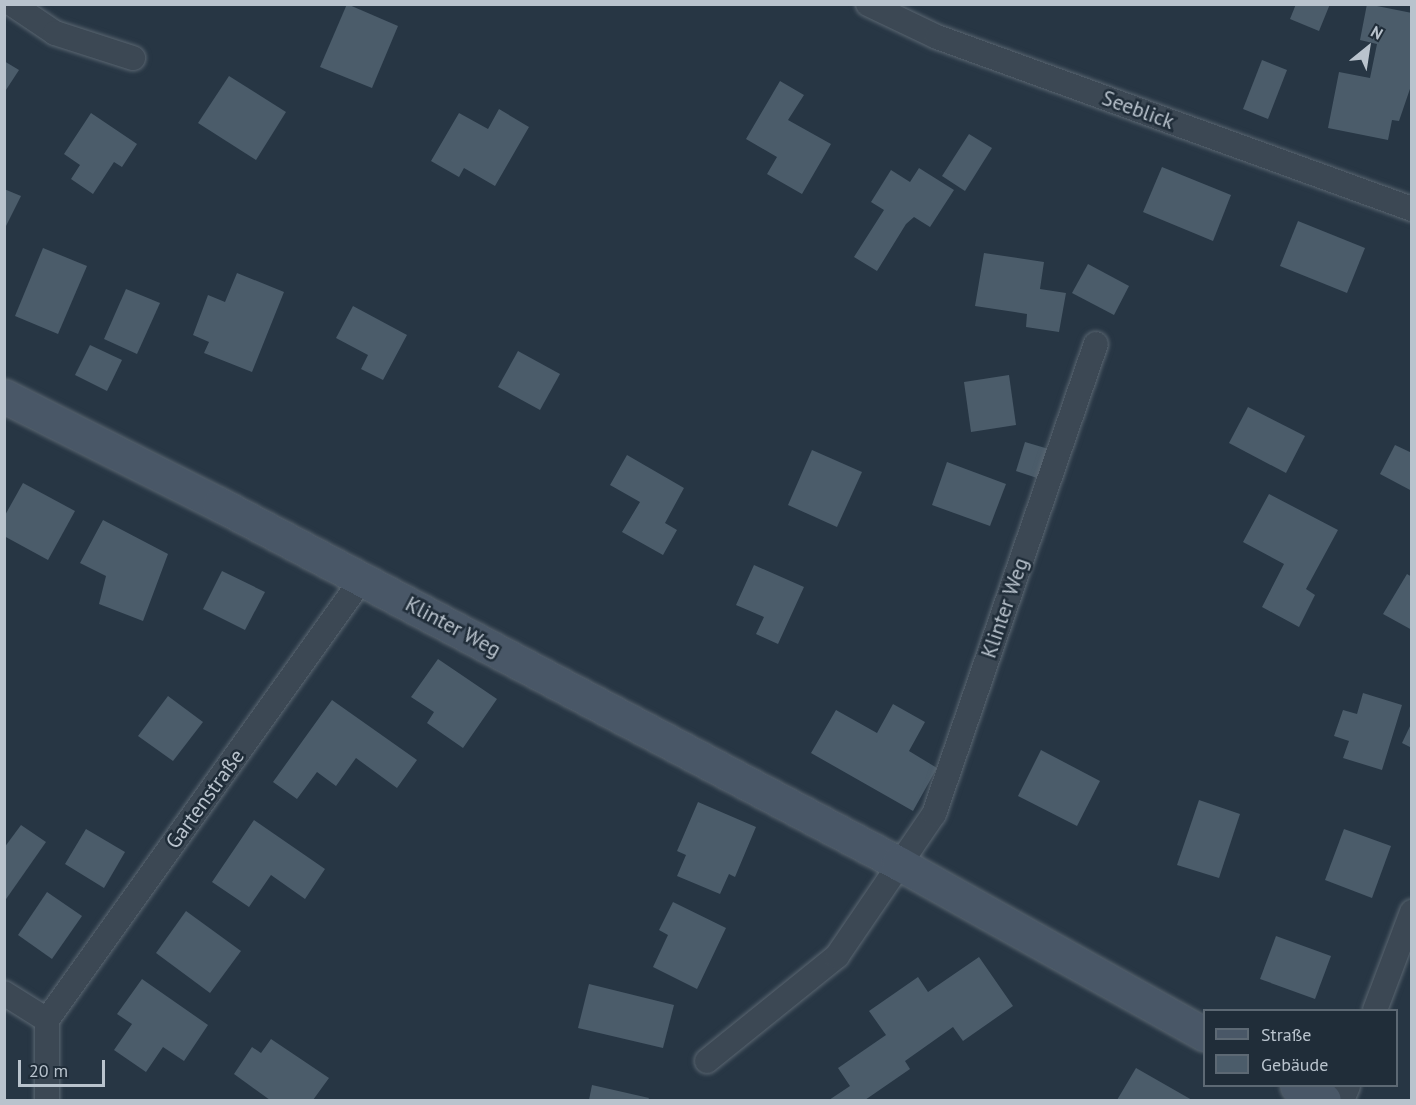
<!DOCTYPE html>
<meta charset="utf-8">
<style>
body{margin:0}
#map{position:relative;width:1416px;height:1105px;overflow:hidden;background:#273644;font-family:"PT Sans",sans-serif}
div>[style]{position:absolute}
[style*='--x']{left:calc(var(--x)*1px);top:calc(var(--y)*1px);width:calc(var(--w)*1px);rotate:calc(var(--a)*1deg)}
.building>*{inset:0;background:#4b5c6a}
.roads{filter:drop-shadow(0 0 2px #5a6671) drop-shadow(0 0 2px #5a6671)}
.street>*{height:24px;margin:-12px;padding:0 12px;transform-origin:12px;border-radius:12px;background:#3c4854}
.secondary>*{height:33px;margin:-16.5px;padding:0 16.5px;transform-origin:16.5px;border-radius:16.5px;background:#495767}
span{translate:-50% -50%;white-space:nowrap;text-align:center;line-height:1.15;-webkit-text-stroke:5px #202d39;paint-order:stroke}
.street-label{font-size:21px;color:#b9c3cd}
.frame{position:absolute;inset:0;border:6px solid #b9c3cd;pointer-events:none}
.legend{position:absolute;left:1203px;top:1009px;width:195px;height:78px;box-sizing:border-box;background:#202d39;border:2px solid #5d6974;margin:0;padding:8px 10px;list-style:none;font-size:18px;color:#b9c3cd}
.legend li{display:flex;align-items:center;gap:12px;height:30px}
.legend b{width:30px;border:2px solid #5d6974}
.north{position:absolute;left:1338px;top:18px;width:60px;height:60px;-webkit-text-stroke:4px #202d39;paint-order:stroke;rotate:30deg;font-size:16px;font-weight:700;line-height:24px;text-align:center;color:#b9c3cd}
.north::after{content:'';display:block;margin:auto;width:21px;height:27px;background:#b9c3cd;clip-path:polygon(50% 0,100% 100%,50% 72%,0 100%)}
.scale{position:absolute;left:18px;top:1060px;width:87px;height:27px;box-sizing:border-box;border:3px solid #b9c3cd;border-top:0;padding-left:8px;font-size:18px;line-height:21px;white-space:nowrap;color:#b9c3cd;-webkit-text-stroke:4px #202d39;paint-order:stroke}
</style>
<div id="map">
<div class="building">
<div style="clip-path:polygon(347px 4px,398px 26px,372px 88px,320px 67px)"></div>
<div style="clip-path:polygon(1296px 4px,1330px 4px,1319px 31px,1290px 19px)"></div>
<div style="clip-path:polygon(1367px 4px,1412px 13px,1412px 83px,1399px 121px,1392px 120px,1388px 140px,1328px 128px,1339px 72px,1370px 78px,1377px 44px,1360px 40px)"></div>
<div style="clip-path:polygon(1262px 60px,1287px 70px,1268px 119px,1243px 109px)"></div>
<div style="clip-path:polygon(4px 61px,19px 70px,4px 93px)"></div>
<div style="clip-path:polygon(229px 76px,286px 112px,256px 160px,198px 123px)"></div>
<div style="clip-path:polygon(780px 81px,804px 95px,788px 120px,831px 144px,802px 194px,767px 174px,777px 157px,746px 139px)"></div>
<div style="clip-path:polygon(499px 109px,529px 127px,495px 186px,464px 168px,459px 177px,431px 161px,459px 113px,488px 129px)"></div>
<div style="clip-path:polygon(91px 113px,137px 144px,122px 167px,114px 162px,93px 194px,71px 179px,80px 165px,64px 154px)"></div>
<div style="clip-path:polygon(969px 134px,992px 148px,965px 191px,942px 176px)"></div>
<div style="clip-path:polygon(1162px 167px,1231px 195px,1213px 241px,1143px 212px)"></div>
<div style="clip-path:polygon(919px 168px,954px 190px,930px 227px,914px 217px,906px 224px,877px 271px,854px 257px,884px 210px,871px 202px,891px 170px,910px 182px)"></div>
<div style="clip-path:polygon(4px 189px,21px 196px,4px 230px)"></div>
<div style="clip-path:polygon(1298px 221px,1365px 248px,1347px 293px,1280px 266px)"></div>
<div style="clip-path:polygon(43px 248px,87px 266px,58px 334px,15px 316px)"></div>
<div style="clip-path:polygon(984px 253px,1044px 262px,1040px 289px,1066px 293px,1059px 332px,1026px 327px,1027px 314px,975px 306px)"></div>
<div style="clip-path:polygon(1088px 264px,1129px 286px,1114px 315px,1072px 293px)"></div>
<div style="clip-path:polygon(237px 273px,284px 292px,252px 372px,204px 353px,209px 342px,193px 335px,208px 295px,225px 302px)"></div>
<div style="clip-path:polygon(126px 289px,160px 303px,137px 354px,104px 339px)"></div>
<div style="clip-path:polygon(353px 306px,407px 335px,383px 380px,361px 369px,368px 355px,336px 338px)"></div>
<div style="clip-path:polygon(90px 345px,122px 360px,107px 391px,75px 375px)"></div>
<div style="clip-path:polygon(518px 351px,560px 374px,540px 410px,498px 387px)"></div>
<div style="clip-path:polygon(1009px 375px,1016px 425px,971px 432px,964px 382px)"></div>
<div style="clip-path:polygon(1248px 407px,1305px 436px,1286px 473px,1229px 443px)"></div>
<div style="clip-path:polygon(1025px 442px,1052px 450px,1043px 480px,1016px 471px)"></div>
<div style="clip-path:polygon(1395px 445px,1412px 453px,1412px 491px,1380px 474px)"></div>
<div style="clip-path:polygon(812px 450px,862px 472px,837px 527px,788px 505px)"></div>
<div style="clip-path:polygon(627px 455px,684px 488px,665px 523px,677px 530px,663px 555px,622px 532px,640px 502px,610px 485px)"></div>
<div style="clip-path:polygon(947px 462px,1006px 484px,990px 526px,932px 505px)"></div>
<div style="clip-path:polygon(23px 483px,75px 511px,48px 560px,4px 536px,4px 517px)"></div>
<div style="clip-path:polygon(1269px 494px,1338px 530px,1306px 589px,1315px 595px,1299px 627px,1262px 607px,1284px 564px,1243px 542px)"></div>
<div style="clip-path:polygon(103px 520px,168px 554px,143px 621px,99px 604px,106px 576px,80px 563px)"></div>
<div style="clip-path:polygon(754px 565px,804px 587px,778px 644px,756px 634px,764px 617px,736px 605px)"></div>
<div style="clip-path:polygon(222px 571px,265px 592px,245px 630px,203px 609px)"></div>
<div style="clip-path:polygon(1407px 574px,1412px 577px,1412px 630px,1383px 614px)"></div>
<div style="clip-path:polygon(438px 659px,497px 699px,463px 748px,427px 723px,434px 712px,411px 697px)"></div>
<div style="clip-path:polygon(1363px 693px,1402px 705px,1382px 770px,1343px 758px,1349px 741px,1334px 736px,1343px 710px,1357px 714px)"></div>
<div style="clip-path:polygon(168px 696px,203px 722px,173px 761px,138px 736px)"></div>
<div style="clip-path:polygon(332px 700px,417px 760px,397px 788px,356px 758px,336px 786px,317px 772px,297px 799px,273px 782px)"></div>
<div style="clip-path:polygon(893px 704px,925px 722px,909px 751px,937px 768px,913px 811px,811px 753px,836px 710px,877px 733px)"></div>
<div style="clip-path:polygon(1412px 722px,1412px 748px,1402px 743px)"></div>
<div style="clip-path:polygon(1041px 750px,1100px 781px,1077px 826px,1018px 796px)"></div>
<div style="clip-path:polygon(1199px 800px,1240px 814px,1219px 878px,1177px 865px)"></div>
<div style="clip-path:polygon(698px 802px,756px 827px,735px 877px,729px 874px,720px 894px,677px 876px,686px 855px,677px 851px)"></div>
<div style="clip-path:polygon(254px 820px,325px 869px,305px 899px,271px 875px,249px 907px,212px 882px)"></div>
<div style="clip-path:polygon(21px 825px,46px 842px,4px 902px,4px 848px)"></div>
<div style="clip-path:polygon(86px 829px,125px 852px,104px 888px,65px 864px)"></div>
<div style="clip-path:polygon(1344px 829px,1391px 846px,1372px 898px,1325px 880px)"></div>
<div style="clip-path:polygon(47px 892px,82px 916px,52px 959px,18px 935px)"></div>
<div style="clip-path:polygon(673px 902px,726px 928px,697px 989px,653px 967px,668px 935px,659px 930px)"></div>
<div style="clip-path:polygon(186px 911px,241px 951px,210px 993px,156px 953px)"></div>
<div style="clip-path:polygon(1276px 936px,1331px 956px,1315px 999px,1260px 979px)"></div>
<div style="clip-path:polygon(979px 957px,1013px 1006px,963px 1041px,953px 1027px,905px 1061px,910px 1069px,865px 1100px,829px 1100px,850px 1086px,838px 1068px,886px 1035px,869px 1011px,918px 977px,928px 992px)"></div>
<div style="clip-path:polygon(142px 979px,208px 1025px,184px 1061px,163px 1047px,146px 1072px,114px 1050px,132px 1024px,117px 1014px)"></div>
<div style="clip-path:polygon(589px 984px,674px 1005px,663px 1048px,578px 1028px)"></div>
<div style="clip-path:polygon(271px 1039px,329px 1078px,313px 1100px,270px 1100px,234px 1074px,252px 1047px,261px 1053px)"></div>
<div style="clip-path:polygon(1136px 1068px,1192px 1100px,1117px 1100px)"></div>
<div style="clip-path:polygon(592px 1085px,649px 1098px,648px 1100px,589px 1100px)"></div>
</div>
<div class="roads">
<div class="street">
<div style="--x:12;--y:4;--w:52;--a:34"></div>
<div style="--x:55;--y:33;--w:82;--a:17.8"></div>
<div style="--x:868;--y:4;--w:76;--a:25.6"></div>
<div style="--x:937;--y:37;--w:505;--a:19.91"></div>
<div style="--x:4;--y:993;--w:51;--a:32.1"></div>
<div style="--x:47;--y:1020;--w:542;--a:-54.46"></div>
<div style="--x:1375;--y:1010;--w:105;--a:-69.3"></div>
<div style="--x:707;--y:1061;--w:167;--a:-38.9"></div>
<div style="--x:837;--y:956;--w:172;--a:-55.7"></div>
<div style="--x:934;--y:814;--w:497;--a:-71"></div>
<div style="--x:47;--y:1100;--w:80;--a:-90"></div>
<div style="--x:1342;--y:1100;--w:15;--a:-67"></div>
</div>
<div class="secondary">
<div style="--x:4;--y:396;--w:241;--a:26.7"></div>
<div style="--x:219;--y:504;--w:768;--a:27.87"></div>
<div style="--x:898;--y:863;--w:351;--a:29.2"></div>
<div style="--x:1297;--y:1086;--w:30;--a:27"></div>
</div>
</div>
<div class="street-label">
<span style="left:1138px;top:110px;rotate:20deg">Seeblick</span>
<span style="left:1005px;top:608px;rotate:-71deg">Klinter Weg</span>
<span style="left:453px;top:627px;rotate:28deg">Klinter Weg</span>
<span style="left:205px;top:799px;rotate:-54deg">Gartenstraße</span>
</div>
<div class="frame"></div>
<ul class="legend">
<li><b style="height:8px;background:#495767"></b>Straße</li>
<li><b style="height:16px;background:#4b5c6a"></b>Gebäude</li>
</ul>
<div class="north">N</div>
<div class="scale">20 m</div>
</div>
